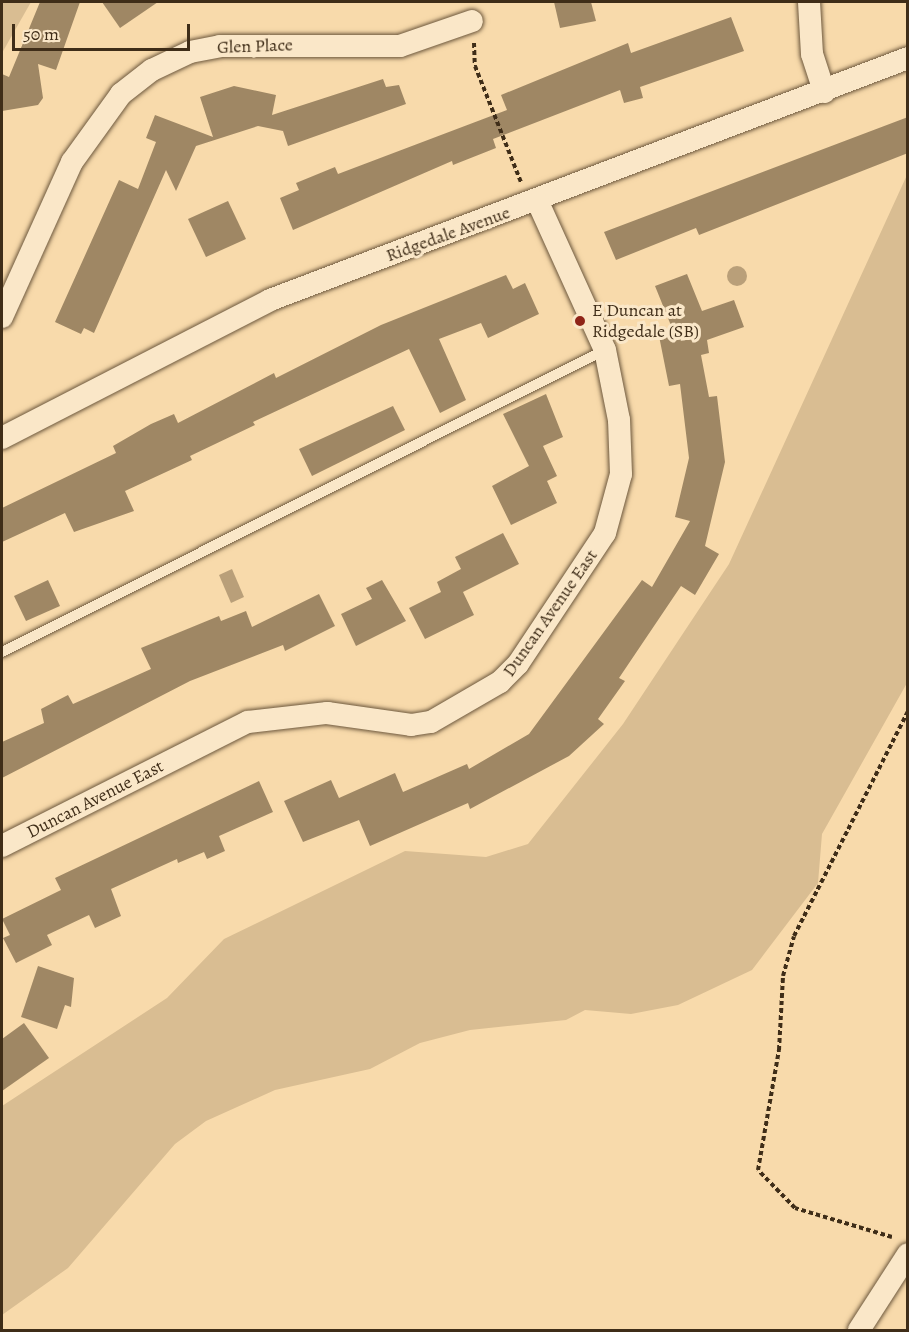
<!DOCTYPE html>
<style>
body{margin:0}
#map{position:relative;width:909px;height:1332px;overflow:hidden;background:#f8daab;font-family:Alegreya,serif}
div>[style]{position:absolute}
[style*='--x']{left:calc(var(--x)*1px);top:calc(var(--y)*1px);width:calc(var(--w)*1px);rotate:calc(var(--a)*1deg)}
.green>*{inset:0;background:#d9bd92}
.water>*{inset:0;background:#b99f79}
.round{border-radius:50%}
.building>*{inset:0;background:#9f8764}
.path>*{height:4px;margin-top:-2px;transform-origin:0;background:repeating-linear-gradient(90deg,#3f2d18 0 4.5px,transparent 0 7.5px)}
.roads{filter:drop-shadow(0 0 2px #6d583d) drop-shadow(0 0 2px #6d583d)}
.lane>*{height:10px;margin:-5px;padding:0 5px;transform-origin:5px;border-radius:5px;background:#fae7c8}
.street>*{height:22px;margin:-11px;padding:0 11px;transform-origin:11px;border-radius:11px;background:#fae7c8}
.dots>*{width:16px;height:16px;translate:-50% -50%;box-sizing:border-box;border:3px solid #fae7c8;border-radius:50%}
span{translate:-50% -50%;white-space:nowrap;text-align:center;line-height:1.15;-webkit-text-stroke:6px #fae7c8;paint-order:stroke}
.street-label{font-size:18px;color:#3f2d18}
.poi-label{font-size:18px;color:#3f2d18}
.left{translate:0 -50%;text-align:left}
.frame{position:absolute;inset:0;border:3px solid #3f2d18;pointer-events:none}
.scale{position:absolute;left:12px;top:24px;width:178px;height:27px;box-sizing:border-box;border:3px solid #3f2d18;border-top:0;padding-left:8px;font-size:18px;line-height:21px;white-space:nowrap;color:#3f2d18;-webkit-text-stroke:4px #fae7c8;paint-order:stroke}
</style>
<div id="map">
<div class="green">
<div style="clip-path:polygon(2px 2px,31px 2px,2px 53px)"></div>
<div style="clip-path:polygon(907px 175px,907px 683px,822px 834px,818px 883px,752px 970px,678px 1005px,631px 1014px,585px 1010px,566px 1020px,470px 1030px,420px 1043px,370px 1069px,275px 1090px,206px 1121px,175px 1144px,68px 1268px,2px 1315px,2px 1106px,167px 998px,224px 939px,405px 851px,486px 857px,528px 844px,623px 724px,729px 564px)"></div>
</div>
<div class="water">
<div class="round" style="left:727px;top:266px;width:20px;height:20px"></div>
<div style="clip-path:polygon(232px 569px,244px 597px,231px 603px,219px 575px)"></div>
</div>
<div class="building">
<div style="clip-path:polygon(40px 2px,80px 2px,56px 70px,38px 64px,43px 98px,38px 105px,2px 111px,2px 74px,9px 77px)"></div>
<div style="clip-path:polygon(102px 2px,158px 2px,120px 28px)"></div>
<div style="clip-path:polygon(554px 2px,591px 2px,596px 21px,560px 28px)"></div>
<div style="clip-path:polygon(731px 17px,744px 51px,640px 87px,643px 98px,624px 103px,620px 90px,493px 139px,496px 148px,453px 165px,452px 161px,293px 230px,280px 198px,299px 190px,296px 183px,335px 167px,338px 174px,507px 110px,501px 95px,628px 43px,631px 53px)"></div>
<div style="clip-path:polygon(383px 79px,386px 87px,399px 85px,406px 104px,288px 146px,283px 131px,258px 126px,196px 146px,176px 191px,166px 170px,94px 333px,84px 328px,81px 334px,55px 322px,119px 180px,138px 189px,156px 142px,146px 138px,155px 115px,213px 137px,200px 97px,234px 86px,276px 95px,272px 115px)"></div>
<div style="clip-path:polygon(908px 117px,908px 153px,699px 235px,696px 228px,616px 260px,604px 232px)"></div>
<div style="clip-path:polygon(228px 201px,246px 239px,206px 257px,188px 219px)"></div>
<div style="clip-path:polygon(687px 274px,702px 311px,734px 300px,744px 327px,707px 340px,709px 353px,701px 355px,709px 397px,717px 396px,725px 462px,705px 546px,719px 554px,695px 595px,681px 586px,619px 678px,625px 681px,598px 719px,604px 724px,569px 756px,470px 809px,468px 803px,370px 846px,359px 820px,303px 842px,284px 801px,331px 780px,339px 798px,395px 773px,403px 792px,467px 764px,469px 769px,529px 734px,642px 580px,652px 587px,690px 521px,675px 517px,689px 458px,680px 384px,669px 386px,659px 336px,674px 333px,655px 286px)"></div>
<div style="clip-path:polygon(506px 275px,513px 289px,525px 283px,539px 314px,488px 338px,481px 323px,439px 339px,466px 400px,440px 413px,409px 349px,253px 422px,255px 425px,190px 456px,192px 460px,125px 491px,134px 511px,74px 532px,65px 513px,2px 542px,2px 508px,116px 453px,113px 446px,151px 424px,174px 414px,178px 423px,274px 373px,276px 378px,381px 325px)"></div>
<div style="clip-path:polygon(546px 394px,563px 437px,543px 446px,557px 476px,547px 481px,557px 503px,511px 525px,492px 486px,529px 466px,503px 414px)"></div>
<div style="clip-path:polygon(393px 406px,405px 430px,312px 476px,299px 449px)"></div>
<div style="clip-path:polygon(503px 533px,519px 564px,463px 592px,474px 615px,425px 639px,409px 608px,441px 592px,437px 582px,461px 569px,455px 557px)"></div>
<div style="clip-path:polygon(48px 580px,60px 606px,26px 621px,14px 596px)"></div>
<div style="clip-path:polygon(382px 580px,406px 621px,356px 646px,341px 614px,372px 599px,366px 588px)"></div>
<div style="clip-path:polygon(319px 594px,335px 626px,285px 651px,283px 645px,190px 681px,2px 778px,2px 742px,44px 723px,41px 709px,68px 695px,73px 704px,151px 669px,141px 648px,219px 616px,221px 621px,246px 611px,252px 627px)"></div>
<div style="clip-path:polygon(259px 781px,273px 812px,219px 836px,225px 851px,207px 859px,204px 852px,178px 863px,177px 859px,111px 889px,121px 916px,95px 928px,89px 915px,47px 935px,52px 945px,16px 963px,3px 938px,10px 935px,2px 919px,61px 890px,55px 878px)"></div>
<div style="clip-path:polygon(38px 966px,74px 978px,71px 1007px,65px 1005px,57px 1029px,21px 1017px)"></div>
<div style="clip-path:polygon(24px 1023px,49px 1058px,2px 1091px,2px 1039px)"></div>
</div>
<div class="path">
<div style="--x:474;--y:43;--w:23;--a:88"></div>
<div style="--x:475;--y:66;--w:125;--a:68.4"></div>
<div style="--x:892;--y:1237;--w:101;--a:-163.4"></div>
<div style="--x:795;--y:1208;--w:53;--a:-134.2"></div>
<div style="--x:758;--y:1170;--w:122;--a:-80.1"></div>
<div style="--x:779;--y:1050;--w:74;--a:-86.9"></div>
<div style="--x:783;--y:976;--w:41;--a:-74.6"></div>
<div style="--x:794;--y:936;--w:252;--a:-63.1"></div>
</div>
<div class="roads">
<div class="lane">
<div style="--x:2;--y:652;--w:674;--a:-26.6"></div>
</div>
<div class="street">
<div style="--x:809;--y:2;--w:52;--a:86.7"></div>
<div style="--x:812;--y:54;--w:40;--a:72"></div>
<div style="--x:2;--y:317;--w:170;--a:-65.7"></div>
<div style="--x:72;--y:162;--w:84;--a:-54.2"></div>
<div style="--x:121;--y:94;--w:39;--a:-38"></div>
<div style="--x:152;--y:70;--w:42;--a:-25.3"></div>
<div style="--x:190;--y:52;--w:31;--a:-11"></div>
<div style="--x:220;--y:46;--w:180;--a:0"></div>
<div style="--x:400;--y:46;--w:76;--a:-19.1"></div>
<div style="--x:2;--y:438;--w:301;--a:-27.2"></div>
<div style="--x:270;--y:300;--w:682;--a:-20.77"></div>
<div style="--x:2;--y:846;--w:275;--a:-26.8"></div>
<div style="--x:248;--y:722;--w:80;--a:-6.5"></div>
<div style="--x:327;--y:713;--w:85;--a:8.1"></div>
<div style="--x:411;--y:725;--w:20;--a:-9"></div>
<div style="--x:431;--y:722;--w:80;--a:-30.1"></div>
<div style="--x:500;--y:682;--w:25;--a:-45"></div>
<div style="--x:518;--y:664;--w:157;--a:-56.4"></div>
<div style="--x:605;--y:533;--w:61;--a:-74.8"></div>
<div style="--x:621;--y:474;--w:54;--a:-92.1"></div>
<div style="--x:619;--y:420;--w:71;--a:-101.3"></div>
<div style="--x:605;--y:350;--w:162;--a:-114.4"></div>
<div style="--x:859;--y:1330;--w:90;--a:-57.2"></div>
</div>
</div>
<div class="dots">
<div style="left:580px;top:321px;background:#8f2418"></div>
</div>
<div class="street-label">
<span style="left:255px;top:46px;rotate:-2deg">Glen Place</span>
<span style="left:448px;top:234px;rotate:-20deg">Ridgedale Avenue</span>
<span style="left:550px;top:613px;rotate:-55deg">Duncan Avenue East</span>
<span style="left:95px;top:799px;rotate:-27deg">Duncan Avenue East</span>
</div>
<div class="poi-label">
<span class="left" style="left:592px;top:321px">E Duncan at<br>Ridgedale (SB)</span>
</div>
<div class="frame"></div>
<div class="scale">50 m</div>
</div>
